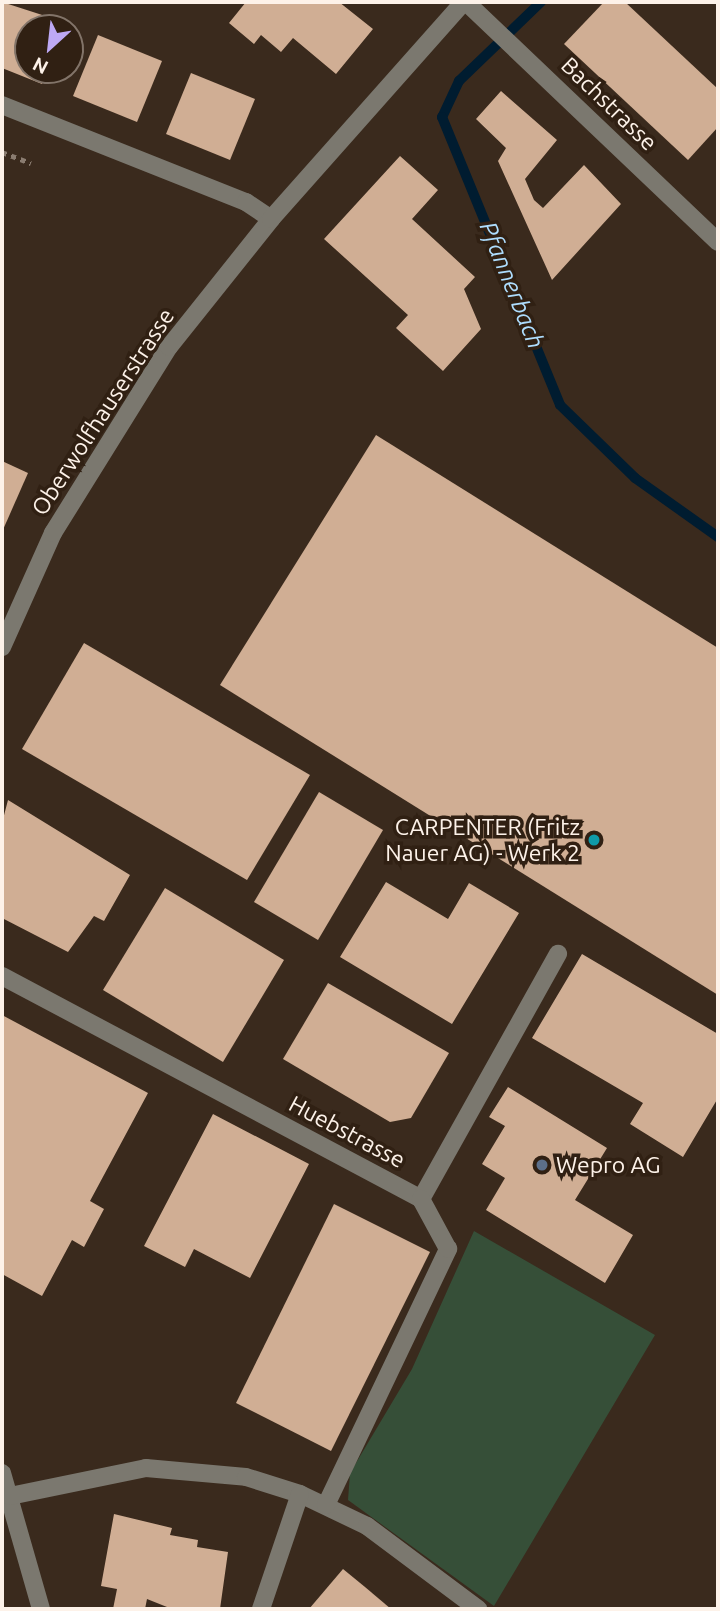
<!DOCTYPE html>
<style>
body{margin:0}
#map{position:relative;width:720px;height:1611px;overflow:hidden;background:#3a2a1d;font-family:Ubuntu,sans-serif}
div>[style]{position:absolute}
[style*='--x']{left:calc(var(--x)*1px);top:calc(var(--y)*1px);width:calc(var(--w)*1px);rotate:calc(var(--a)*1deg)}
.green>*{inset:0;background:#364f38}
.stream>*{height:10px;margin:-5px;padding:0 5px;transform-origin:5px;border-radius:5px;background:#001c30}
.building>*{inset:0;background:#d0ae94}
.path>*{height:4.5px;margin-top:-2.25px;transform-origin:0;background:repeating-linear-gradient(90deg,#8a7c70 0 5px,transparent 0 10px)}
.minor>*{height:18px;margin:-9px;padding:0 9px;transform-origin:9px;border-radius:9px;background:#7b786f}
.dots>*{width:19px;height:19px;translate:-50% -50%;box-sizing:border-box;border:4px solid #302013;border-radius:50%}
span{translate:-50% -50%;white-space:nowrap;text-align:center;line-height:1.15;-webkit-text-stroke:7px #302013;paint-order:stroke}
.street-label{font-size:23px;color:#fdf2e9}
.poi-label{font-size:23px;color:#fdf2e9}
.right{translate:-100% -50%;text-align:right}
.left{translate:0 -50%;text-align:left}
.water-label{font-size:24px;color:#aeddfe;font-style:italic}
.frame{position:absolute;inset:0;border:4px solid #fdf2e9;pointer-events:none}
.north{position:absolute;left:14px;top:14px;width:70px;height:70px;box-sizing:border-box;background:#302013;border:2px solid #827469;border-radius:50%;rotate:207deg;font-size:19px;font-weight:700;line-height:28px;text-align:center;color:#fdf2e9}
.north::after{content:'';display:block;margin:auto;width:24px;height:32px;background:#bda9f5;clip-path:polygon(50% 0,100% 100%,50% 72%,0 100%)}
</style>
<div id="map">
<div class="green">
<div style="clip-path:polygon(474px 1231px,655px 1335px,494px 1606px,348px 1500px,350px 1473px,412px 1369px)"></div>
</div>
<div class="stream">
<div style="--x:541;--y:2;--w:114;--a:136.1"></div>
<div style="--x:459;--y:81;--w:40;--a:115"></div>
<div style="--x:442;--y:117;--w:311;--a:67.7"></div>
<div style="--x:560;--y:405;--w:105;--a:44.2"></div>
<div style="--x:635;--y:478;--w:102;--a:35.4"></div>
</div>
<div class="building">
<div style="clip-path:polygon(2px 2px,67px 23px,28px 28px,28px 70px,48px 70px,42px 84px,2px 68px)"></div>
<div style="clip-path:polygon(246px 2px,339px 2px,373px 29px,336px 74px,293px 38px,281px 52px,261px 35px,254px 44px,229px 23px)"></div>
<div style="clip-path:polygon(604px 2px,625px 2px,718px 89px,718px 127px,688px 160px,564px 44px)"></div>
<div style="clip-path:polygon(98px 35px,162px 61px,137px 122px,73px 96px)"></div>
<div style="clip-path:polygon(191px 73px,255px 99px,230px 160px,166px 134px)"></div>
<div style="clip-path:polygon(501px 91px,557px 140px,525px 179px,534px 200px,543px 208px,584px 165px,621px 204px,552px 280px,498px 161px,506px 148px,476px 119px)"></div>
<div style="clip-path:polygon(400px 156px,438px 190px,412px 219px,475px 277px,464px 289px,481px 329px,443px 371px,396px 328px,408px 315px,324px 239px)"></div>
<div style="clip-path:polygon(376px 435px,718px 648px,718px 995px,220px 685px)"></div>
<div style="clip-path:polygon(2px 461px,28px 473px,2px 532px)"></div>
<div style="clip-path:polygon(84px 643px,310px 775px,247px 880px,22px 749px)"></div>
<div style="clip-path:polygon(319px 792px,383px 830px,318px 940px,254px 902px)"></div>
<div style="clip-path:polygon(8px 800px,130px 875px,104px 921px,94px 916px,68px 952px,2px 918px,2px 823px)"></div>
<div style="clip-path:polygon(386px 882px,448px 919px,469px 883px,519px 913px,452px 1024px,340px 957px)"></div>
<div style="clip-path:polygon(165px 888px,284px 960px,223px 1062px,103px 990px)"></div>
<div style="clip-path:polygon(582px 954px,718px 1034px,718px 1098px,683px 1157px,630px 1124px,643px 1103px,532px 1038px)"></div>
<div style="clip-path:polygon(328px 983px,449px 1053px,411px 1118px,390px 1122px,283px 1059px)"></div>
<div style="clip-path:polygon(2px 1015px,148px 1093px,90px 1201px,104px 1209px,84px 1247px,72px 1240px,42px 1296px,2px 1274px)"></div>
<div style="clip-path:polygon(508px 1087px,607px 1148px,575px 1200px,633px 1235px,605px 1283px,486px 1210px,505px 1178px,482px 1164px,505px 1126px,489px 1117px)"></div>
<div style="clip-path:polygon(213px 1114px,309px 1164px,250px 1278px,194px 1249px,185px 1267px,144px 1246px)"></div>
<div style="clip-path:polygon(334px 1204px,430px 1252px,331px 1451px,236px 1403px)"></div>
<div style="clip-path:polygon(114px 1514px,172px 1528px,170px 1535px,198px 1540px,197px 1547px,228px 1552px,220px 1609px,172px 1609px,147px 1599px,145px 1609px,113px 1609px,117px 1589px,101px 1586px)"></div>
<div style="clip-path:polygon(343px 1569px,365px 1587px,391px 1609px,309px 1609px)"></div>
</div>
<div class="path">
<div style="--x:2;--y:152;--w:31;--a:21"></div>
</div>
<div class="minor">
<div style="--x:466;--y:2;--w:348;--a:43.6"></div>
<div style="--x:2;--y:105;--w:263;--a:21.7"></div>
<div style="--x:246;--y:202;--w:30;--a:34"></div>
<div style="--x:2;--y:647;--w:125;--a:-65.9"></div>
<div style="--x:53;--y:533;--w:219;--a:-58.1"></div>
<div style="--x:169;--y:347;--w:164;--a:-51.4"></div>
<div style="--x:271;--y:219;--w:290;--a:-48.4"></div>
<div style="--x:2;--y:976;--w:475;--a:28"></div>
<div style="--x:421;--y:1199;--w:281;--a:-60.8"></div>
<div style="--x:2;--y:1473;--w:141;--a:74"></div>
<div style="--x:10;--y:1496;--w:139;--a:-11.6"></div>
<div style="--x:146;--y:1468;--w:100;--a:5.1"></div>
<div style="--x:246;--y:1477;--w:57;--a:17.5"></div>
<div style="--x:300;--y:1494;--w:74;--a:25.5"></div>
<div style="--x:367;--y:1526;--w:139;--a:36.8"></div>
<div style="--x:326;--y:1505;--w:284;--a:-64.5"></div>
<div style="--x:448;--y:1249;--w:57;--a:-118.4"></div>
<div style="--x:261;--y:1609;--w:121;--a:-71.3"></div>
</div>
<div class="dots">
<div style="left:594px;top:840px;background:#0f9aa8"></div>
<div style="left:542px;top:1165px;background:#5c6f8a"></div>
</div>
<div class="street-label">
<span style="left:609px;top:104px;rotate:44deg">Bachstrasse</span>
<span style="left:103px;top:412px;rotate:-57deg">Oberwolfhauserstrasse</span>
<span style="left:347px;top:1132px;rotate:28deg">Huebstrasse</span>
</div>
<div class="poi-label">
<span class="right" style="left:580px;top:840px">CARPENTER (Fritz<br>Nauer AG) - Werk 2</span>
<span class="left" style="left:556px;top:1165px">Wepro AG</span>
</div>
<div class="water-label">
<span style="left:512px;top:285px;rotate:68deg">Pfannerbach</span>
</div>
<div class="frame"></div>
<div class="north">N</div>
</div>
